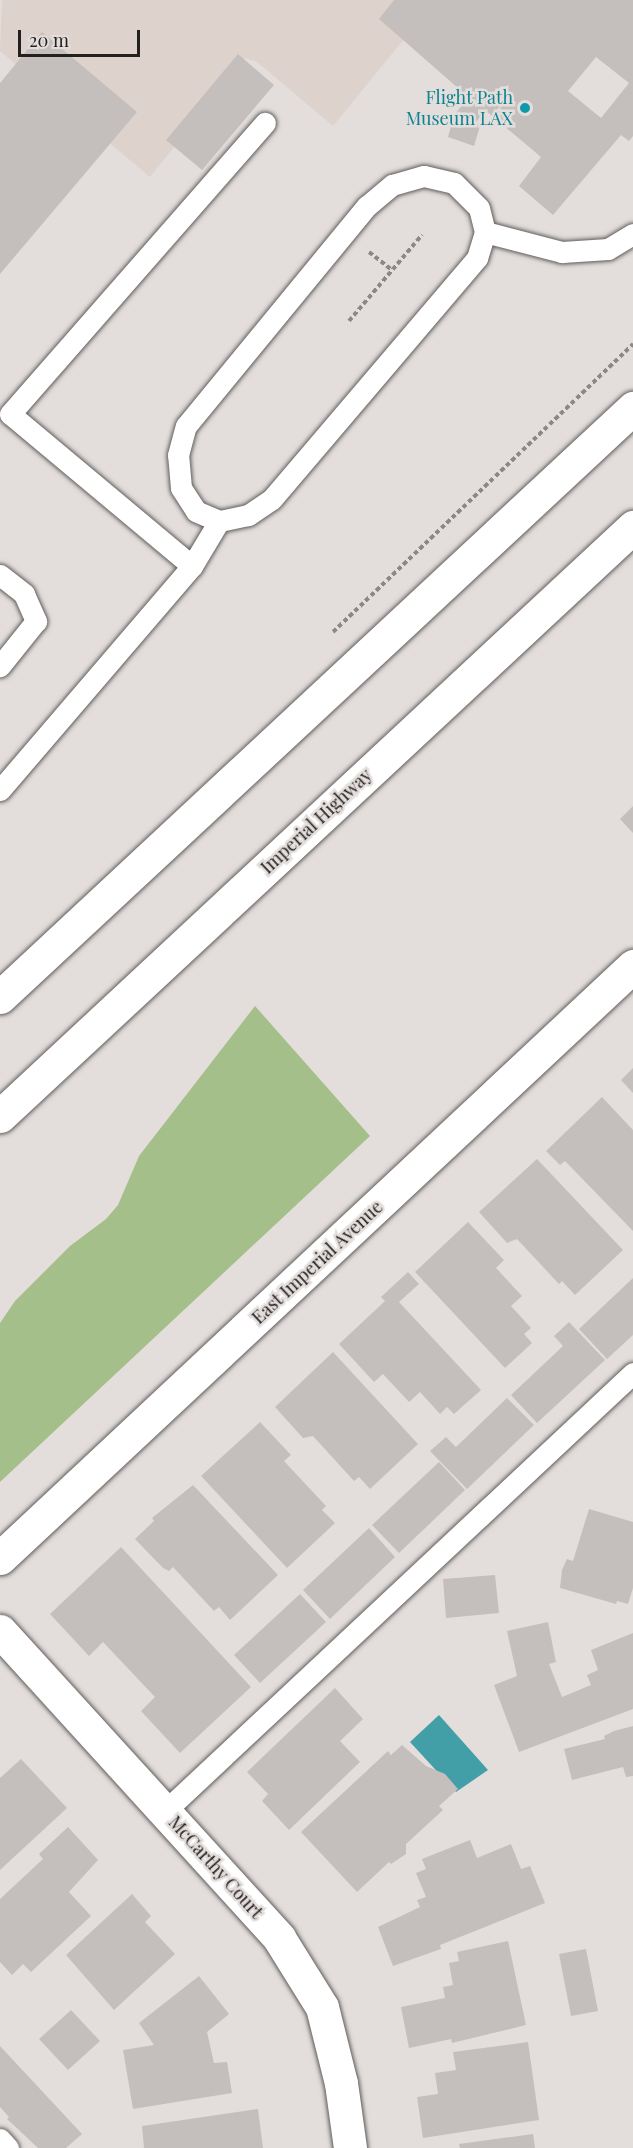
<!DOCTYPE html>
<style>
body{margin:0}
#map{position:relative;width:633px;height:2148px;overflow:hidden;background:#e3dedc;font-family:"Playfair Display",serif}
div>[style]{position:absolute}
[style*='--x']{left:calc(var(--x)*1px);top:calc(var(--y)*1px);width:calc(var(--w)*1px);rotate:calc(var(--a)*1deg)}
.built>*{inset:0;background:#ded2cc}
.green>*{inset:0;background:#a5bf8a}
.water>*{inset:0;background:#429fa8}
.building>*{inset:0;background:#c4bfbd}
.path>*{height:4px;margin-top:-2px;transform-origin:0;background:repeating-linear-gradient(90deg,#8b8886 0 4.5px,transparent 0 7.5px)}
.roads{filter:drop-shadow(0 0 2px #615d5b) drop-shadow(0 0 2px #615d5b)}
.service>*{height:21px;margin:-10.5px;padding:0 10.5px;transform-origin:10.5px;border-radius:10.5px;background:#fff}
.minor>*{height:33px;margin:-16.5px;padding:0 16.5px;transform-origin:16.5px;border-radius:16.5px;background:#fff}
.tertiary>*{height:33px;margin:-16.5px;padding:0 16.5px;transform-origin:16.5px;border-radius:16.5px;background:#fff}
.primary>*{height:33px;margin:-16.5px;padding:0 16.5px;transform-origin:16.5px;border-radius:16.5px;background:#fff}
.dots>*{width:16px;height:16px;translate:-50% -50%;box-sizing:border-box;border:3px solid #e3dedc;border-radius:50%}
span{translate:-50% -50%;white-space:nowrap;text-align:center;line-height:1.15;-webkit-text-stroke:5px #e3dedc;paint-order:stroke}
.culture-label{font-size:18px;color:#0d838f}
.right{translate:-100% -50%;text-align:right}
.street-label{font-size:18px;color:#232120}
.scale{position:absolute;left:18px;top:30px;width:122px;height:27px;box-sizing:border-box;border:3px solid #232120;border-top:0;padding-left:8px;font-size:18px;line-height:21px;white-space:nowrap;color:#232120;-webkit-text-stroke:4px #e3dedc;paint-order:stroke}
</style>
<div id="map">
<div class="built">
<div style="clip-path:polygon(2px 0,436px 0,333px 126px,257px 62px,245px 58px,150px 177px,0 51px)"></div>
</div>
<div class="green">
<div style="clip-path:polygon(255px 1006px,370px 1136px,0 1482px,0 1323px,15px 1301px,70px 1246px,106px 1219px,118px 1205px,139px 1156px)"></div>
</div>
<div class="water">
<div style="clip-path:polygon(439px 1715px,488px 1770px,456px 1792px,410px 1742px)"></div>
</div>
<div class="building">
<div style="clip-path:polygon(evenodd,394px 0,633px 0,633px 136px,629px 141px,621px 135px,553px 215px,519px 186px,541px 157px,485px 110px,476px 122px,480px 126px,474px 146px,448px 137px,454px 115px,464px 103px,469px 107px,474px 102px,379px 19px,394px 0,596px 57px,629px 83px,601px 118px,568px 91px,596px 57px)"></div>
<div style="clip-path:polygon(42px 32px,137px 112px,0 274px,0 83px)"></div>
<div style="clip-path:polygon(238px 54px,274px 85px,202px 170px,166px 140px)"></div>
<div style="clip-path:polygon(633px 806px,633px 833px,620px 819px)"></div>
<div style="clip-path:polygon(633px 1068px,633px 1093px,621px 1080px)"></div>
<div style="clip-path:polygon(602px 1097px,633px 1130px,633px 1231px,565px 1161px,560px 1165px,546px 1151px)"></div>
<div style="clip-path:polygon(537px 1159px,623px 1250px,575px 1295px,562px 1281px,559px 1284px,517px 1239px,507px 1243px,479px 1212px)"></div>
<div style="clip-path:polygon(468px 1222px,504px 1260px,496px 1268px,522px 1296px,511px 1306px,531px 1328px,524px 1334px,532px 1343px,505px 1368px,415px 1272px)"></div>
<div style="clip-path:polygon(408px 1272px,419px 1284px,399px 1302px,481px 1390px,454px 1414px,447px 1407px,440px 1414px,420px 1392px,409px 1402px,383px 1374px,374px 1382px,339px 1344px,385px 1301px,381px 1297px)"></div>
<div style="clip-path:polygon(633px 1278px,633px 1335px,607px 1359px,579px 1329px)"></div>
<div style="clip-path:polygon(569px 1322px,605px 1360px,537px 1423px,511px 1395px,563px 1346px,554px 1336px)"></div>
<div style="clip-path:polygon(333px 1352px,418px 1444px,370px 1489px,359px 1477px,354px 1481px,313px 1436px,303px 1438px,275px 1407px)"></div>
<div style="clip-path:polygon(507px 1398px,534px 1425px,467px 1489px,430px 1451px,446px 1437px,456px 1447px)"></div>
<div style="clip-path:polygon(260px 1422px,291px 1455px,284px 1461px,326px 1506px,322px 1510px,335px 1523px,287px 1568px,201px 1476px)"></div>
<div style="clip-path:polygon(439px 1462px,465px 1490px,399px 1553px,372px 1525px)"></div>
<div style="clip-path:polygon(193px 1485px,278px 1575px,230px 1620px,219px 1607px,214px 1611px,173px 1567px,169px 1571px,163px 1568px,135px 1539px,154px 1521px,152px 1518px)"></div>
<div style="clip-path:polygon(589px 1509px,633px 1522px,633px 1588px,628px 1604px,617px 1601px,616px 1604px,560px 1588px,562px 1570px,567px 1559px,573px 1561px)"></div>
<div style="clip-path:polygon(369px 1528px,395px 1557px,330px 1619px,303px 1590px)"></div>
<div style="clip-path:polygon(121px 1547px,251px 1687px,180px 1753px,141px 1711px,155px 1697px,103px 1642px,89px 1656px,50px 1614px)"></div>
<div style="clip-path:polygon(495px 1575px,499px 1613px,446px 1618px,443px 1579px)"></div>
<div style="clip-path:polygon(300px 1594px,326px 1622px,260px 1683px,234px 1655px)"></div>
<div style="clip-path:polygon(548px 1622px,556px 1662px,549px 1664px,562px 1697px,591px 1685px,587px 1675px,598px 1670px,591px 1650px,633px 1633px,633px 1709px,519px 1752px,494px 1685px,517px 1676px,507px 1631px)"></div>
<div style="clip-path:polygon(335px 1688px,363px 1719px,340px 1741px,360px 1762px,289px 1830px,262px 1801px,268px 1794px,247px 1772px)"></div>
<div style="clip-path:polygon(633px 1726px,633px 1776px,626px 1777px,623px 1767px,572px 1780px,564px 1749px,605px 1739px,604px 1736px,614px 1731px)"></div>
<div style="clip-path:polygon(402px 1745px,426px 1766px,445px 1774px,458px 1789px,439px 1806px,443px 1810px,406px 1844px,406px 1854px,391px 1864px,389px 1862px,357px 1892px,301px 1832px,388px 1751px,391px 1755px)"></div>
<div style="clip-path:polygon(21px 1759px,67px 1808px,0 1870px,0 1778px)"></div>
<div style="clip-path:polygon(68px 1827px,98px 1860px,69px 1892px,91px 1916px,31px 1972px,23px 1964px,12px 1975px,0 1962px,0 1899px,43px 1859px,39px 1854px)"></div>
<div style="clip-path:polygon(470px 1840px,477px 1858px,511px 1844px,521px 1869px,530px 1866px,545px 1903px,440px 1945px,441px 1949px,393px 1966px,378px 1927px,420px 1907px,417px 1900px,426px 1897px,416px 1873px,426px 1869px,422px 1859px)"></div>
<div style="clip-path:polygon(132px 1894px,151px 1916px,145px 1922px,175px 1954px,114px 2010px,66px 1955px)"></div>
<div style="clip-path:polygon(508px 1941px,526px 2025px,452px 2043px,451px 2039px,409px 2048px,401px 2007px,445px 1998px,443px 1987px,453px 1985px,449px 1963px,459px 1961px,457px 1952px)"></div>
<div style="clip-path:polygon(586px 1949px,598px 2011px,571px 2016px,559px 1954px)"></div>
<div style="clip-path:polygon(199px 1976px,229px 2014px,207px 2032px,214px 2063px,227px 2062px,232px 2093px,133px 2109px,123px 2050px,154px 2045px,139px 2023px)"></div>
<div style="clip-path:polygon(71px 2010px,100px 2041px,68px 2070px,39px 2039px)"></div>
<div style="clip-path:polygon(528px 2042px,539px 2120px,423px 2138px,417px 2097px,438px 2094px,435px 2073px,456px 2070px,453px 2052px)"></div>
<div style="clip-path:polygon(0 2046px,82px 2134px,66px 2148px,38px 2148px,7px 2119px,9px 2117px,0 2107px)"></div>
<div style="clip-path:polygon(258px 2109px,263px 2148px,144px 2148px,142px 2126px)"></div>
<div style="clip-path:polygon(533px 2134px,535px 2148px,460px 2148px,459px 2144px)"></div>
</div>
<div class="path">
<div style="--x:369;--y:252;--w:29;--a:38"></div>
<div style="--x:349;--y:321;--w:113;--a:-49.7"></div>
<div style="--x:333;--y:632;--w:416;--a:-43.8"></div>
</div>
<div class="roads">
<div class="service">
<div style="--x:424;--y:176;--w:31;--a:13"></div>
<div style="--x:454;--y:183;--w:35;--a:45"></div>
<div style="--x:479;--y:208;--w:25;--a:76"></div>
<div style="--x:485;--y:232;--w:27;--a:107"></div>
<div style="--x:477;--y:258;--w:316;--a:130.4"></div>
<div style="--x:272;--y:499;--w:29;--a:146"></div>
<div style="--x:248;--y:515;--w:30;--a:168"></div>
<div style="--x:219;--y:521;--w:25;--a:-157"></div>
<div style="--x:196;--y:511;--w:27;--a:-123"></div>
<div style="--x:181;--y:488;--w:33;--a:-95"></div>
<div style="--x:178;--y:455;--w:30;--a:-75"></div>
<div style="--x:186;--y:426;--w:285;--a:-50.6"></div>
<div style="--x:367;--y:206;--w:33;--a:-40"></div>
<div style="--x:392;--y:185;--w:33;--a:-16"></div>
<div style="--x:485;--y:232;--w:80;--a:14.6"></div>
<div style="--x:562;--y:252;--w:46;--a:-3.7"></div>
<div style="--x:608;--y:249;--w:29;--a:-31"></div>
<div style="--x:192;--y:566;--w:237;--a:-140.1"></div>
<div style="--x:10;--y:414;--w:387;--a:-48.8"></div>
<div style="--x:0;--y:575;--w:31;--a:38"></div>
<div style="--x:24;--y:594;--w:30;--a:66"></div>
<div style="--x:36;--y:621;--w:58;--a:128.7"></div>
<div style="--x:0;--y:790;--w:295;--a:-49.4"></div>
<div style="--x:192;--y:566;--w:52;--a:-59"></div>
<div style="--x:165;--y:1811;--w:641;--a:-43.1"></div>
<div style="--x:0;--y:2139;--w:12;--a:48"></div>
</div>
<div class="minor">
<div style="--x:0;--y:1631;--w:415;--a:47.7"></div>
<div style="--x:279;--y:1938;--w:81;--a:58.1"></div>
<div style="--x:322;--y:2007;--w:78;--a:76"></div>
<div style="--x:341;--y:2083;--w:66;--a:82.1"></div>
</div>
<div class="tertiary">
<div style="--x:0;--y:1558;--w:867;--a:-43.08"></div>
</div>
<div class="primary">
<div style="--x:0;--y:997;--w:865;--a:-42.94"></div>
<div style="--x:0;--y:1116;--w:865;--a:-42.94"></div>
</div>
</div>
<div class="dots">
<div style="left:525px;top:108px;background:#0f9aa8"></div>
</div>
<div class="culture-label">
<span class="right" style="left:513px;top:108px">Flight Path<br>Museum LAX</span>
</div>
<div class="street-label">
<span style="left:316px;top:821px;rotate:-43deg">Imperial Highway</span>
<span style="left:317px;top:1262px;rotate:-43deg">East Imperial Avenue</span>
<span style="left:216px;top:1867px;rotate:48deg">McCarthy Court</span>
</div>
<div class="scale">20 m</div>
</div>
